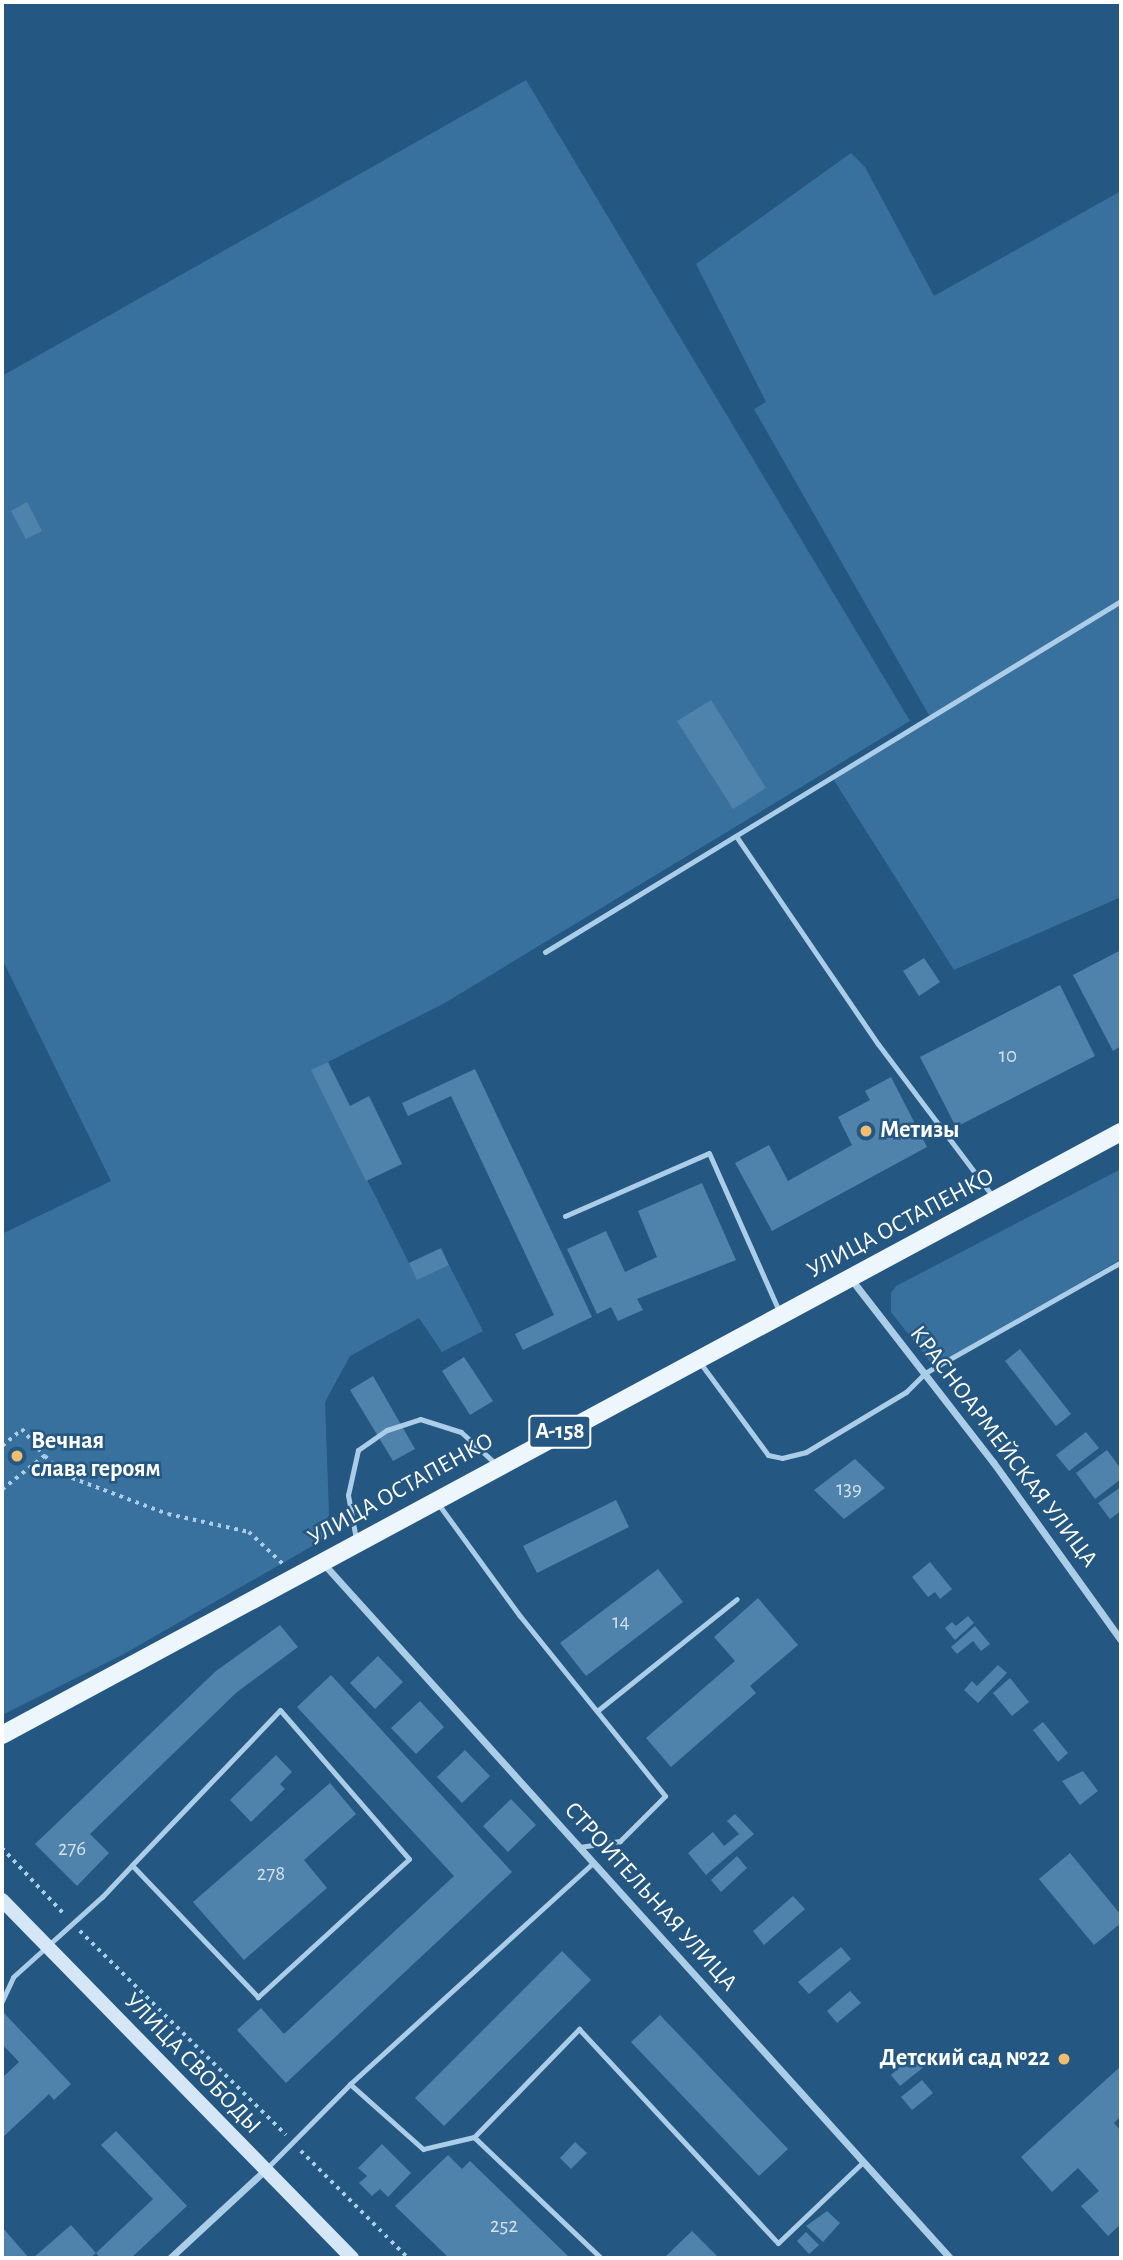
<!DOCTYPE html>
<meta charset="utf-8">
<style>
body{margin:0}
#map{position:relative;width:1123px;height:2260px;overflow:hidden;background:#245781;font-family:"Alegreya Sans",sans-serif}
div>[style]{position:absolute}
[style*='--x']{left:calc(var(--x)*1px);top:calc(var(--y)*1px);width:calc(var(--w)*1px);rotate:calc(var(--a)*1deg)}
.green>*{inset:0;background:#39719e}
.building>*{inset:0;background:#5083ac}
.path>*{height:3.5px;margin-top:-1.75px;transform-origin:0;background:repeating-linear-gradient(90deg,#abcde7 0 3.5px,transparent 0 8.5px)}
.service>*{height:5px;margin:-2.5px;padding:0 2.5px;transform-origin:2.5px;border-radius:2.5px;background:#abcde7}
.minor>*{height:7px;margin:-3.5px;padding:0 3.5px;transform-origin:3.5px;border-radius:3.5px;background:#abcde7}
.secondary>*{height:14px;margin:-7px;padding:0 7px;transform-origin:7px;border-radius:7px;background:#d5e7f6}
.primary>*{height:18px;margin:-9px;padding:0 9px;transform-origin:9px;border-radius:9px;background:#edf5fd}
.dots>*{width:19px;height:19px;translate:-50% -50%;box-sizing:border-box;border:4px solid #245781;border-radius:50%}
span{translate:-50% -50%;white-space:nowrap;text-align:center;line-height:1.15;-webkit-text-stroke:5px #245781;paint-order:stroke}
.number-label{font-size:21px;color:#d3e0ea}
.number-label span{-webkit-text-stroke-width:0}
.shield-label span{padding:2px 5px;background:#245781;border:2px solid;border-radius:5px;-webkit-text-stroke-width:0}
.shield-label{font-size:23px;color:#fff;font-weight:700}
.poi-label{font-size:24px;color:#fff;font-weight:700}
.left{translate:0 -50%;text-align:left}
.right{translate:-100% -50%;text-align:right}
.street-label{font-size:24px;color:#fff}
.frame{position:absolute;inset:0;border:4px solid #fff;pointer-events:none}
</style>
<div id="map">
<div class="green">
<div style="clip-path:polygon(526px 80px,910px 721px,443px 1004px,312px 1070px,417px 1279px,449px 1265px,483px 1331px,442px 1352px,419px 1318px,350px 1356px,325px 1402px,329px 1514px,321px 1541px,122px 1655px,2px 1715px,2px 1234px,111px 1181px,2px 959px,2px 376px)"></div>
<div style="clip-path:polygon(851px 153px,865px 167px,934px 296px,1121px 191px,1121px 897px,954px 970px,832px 777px,930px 717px,754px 409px,766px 402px,696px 264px)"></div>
<div style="clip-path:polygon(1121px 1169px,1121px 1259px,935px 1368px,891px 1312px,891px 1293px,896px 1286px)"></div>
</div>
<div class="building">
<div style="clip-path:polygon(27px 502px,42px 531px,26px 539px,11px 511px)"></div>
<div style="clip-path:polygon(711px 700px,766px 788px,733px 809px,677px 721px)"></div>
<div style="clip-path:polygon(1121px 950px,1121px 1046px,1113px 1051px,1073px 975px)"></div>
<div style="clip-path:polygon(924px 958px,940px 982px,919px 996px,903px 971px)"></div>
<div style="clip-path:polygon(1060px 985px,1095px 1056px,956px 1127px,920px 1057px)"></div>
<div style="clip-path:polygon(328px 1062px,350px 1106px,369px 1096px,402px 1164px,366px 1181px,311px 1070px)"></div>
<div style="clip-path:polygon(475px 1069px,592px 1317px,523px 1350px,515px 1334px,554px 1315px,451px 1096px,408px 1116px,402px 1103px)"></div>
<div style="clip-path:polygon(891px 1077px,927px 1147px,772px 1231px,735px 1163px,769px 1145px,788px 1181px,852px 1145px,838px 1117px,870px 1100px,865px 1091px)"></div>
<div style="clip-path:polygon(702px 1183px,736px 1260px,637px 1299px,643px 1310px,618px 1321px,611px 1307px,597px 1314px,567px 1249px,606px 1231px,625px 1272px,657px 1257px,638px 1211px)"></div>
<div style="clip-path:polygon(441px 1248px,449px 1265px,417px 1280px,409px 1263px)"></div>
<div style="clip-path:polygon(1020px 1349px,1071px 1414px,1056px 1426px,1005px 1361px)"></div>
<div style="clip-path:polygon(464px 1357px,493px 1401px,470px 1415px,442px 1371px)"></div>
<div style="clip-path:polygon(373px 1376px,415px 1449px,393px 1461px,350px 1390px)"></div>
<div style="clip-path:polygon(1086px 1432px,1099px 1448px,1069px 1471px,1056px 1455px)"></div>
<div style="clip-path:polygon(1107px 1450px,1121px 1469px,1121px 1479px,1095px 1499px,1076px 1473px)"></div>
<div style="clip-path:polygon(855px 1459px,885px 1488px,844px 1519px,814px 1490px)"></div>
<div style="clip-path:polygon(1121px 1487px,1121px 1511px,1110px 1519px,1098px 1503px)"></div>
<div style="clip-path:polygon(616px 1500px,629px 1527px,537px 1573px,523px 1546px)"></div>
<div style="clip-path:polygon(930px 1562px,952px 1589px,940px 1599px,935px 1592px,928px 1597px,912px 1577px)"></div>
<div style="clip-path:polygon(658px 1569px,683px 1602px,586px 1676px,560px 1643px)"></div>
<div style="clip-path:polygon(758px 1598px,798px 1645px,750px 1686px,756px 1693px,671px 1767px,646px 1738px,735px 1661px,714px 1637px)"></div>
<div style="clip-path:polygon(968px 1616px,974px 1623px,955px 1640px,945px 1628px,952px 1622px,956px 1626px)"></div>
<div style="clip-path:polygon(280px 1625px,298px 1647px,237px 1692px,90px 1834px,109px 1853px,77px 1886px,35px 1844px,216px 1671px)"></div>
<div style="clip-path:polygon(975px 1626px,990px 1644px,981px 1651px,973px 1641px,957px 1654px,951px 1647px)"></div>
<div style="clip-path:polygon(378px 1656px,403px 1682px,375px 1709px,350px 1683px)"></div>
<div style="clip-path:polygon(998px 1665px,1007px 1673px,978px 1703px,964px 1690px,972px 1681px,977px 1686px)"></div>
<div style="clip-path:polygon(331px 1675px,512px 1872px,286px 2083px,237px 2030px,261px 2008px,284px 2034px,454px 1876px,297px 1707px)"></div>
<div style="clip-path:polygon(1010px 1678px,1029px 1702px,1012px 1716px,993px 1693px)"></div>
<div style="clip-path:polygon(420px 1701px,444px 1727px,416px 1754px,391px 1728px)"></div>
<div style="clip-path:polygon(1043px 1722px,1068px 1753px,1058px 1762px,1033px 1730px)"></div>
<div style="clip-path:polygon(465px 1750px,490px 1776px,462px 1803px,437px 1777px)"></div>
<div style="clip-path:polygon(276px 1755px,292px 1772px,280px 1784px,285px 1789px,251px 1822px,230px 1800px)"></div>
<div style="clip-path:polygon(1083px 1771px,1098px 1791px,1080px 1805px,1062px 1781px)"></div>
<div style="clip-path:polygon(330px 1783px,356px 1814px,304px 1860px,327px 1888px,244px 1960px,193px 1902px)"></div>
<div style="clip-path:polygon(511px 1799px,536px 1825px,508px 1852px,483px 1826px)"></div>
<div style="clip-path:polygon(735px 1814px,754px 1834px,706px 1875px,688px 1853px,713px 1832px,724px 1846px,739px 1834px,727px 1821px)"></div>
<div style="clip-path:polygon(1070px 1853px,1121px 1915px,1121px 1923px,1094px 1945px,1039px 1879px)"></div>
<div style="clip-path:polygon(737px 1856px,747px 1868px,721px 1892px,711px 1880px)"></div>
<div style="clip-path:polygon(793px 1896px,805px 1909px,764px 1945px,753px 1931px)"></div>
<div style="clip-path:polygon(841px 1947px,851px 1959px,809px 1994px,798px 1982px)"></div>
<div style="clip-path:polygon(562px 1951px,591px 1980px,444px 2126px,415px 2098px)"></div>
<div style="clip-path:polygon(850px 1991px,861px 2003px,837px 2023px,827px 2011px)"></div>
<div style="clip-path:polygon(4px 2013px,71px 2084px,54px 2100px,49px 2094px,2px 2138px,2px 2078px,19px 2062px,2px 2044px)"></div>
<div style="clip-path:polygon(660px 2015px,788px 2149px,759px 2176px,631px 2042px)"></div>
<div style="clip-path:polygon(915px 2054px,925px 2066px,900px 2086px,891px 2075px)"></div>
<div style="clip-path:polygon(1121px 2066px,1121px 2116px,1114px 2123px,1121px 2131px,1121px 2224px,1108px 2236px,1081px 2206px,1099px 2191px,1078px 2168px,1052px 2192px,1021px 2157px)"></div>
<div style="clip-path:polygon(922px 2080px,933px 2093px,912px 2110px,901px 2097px)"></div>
<div style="clip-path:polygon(116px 2131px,187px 2206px,131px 2258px,100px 2258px,96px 2253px,153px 2199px,101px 2145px)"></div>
<div style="clip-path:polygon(575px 2142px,587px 2153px,571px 2169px,560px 2158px)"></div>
<div style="clip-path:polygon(382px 2144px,411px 2173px,388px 2197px,380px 2189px,372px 2196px,359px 2183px,367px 2176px,358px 2168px)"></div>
<div style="clip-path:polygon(448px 2155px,462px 2169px,470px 2161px,570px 2258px,449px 2258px,395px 2206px)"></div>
<div style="clip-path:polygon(827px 2211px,840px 2223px,823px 2242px,806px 2226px)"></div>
<div style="clip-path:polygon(71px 2225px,96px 2253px,90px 2258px,33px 2258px)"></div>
<div style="clip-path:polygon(2px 2227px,29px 2258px,2px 2258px)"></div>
<div style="clip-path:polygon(692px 2231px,719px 2258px,664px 2258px)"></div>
<div style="clip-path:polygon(806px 2232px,819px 2245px,809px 2254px,797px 2241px)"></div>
</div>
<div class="path">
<div style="--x:2;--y:1446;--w:26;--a:-40"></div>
<div style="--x:22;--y:1429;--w:35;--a:50"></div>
<div style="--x:45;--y:1456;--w:55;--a:141.7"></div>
<div style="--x:45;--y:1456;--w:27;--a:45"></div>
<div style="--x:64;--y:1475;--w:111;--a:20.6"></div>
<div style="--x:168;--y:1514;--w:83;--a:12.5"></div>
<div style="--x:249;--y:1532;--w:47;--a:43.3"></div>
<div style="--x:2;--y:1848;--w:92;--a:46.8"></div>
<div style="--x:80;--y:1931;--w:290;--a:44.7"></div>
<div style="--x:301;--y:2151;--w:151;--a:45"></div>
</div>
<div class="service">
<div style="--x:736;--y:836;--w:252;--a:55.7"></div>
<div style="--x:878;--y:1044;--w:193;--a:53"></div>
<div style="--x:545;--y:952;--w:675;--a:-31.36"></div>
<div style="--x:565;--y:1216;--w:157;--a:-23.6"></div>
<div style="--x:709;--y:1153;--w:175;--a:66.1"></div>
<div style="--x:701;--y:1364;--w:113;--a:53.6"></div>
<div style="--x:768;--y:1455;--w:14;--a:12"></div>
<div style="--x:782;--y:1458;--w:25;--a:-14"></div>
<div style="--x:806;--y:1452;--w:117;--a:-31"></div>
<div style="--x:906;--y:1392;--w:27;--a:-45"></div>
<div style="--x:925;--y:1373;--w:225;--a:-29.5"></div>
<div style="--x:439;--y:1505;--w:137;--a:53.9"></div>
<div style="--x:520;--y:1616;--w:231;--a:51.1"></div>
<div style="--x:665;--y:1796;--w:64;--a:135"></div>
<div style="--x:620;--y:1841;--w:41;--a:171.7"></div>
<div style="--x:356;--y:1539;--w:45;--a:-100.3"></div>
<div style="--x:348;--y:1495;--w:46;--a:-77.5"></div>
<div style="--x:358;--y:1450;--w:35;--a:-35"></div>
<div style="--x:387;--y:1430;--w:35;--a:-18"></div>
<div style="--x:420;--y:1419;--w:43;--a:17.6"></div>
<div style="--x:461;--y:1432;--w:49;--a:42.5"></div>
<div style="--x:597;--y:1711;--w:179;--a:-38.7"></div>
<div style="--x:2;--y:2001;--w:26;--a:-65"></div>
<div style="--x:13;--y:1977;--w:120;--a:-42"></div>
<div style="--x:102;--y:1897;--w:44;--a:-46.8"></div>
<div style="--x:132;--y:1865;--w:214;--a:-46.3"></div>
<div style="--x:280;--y:1710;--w:197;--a:49.1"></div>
<div style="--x:409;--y:1859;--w:205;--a:137.6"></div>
<div style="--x:258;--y:1997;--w:182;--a:-133.7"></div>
<div style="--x:474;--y:2137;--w:52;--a:166.8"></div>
<div style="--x:423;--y:2149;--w:98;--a:-138.3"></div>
<div style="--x:350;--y:2084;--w:328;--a:-42.3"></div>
<div style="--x:266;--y:2169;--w:120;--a:-45.3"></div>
<div style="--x:601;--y:2258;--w:175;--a:-136.4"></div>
<div style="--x:474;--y:2137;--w:151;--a:-45.8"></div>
<div style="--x:579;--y:2029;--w:292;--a:47.1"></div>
<div style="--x:778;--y:2243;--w:117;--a:-43.6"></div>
</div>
<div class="minor">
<div style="--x:851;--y:1279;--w:232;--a:52.2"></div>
<div style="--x:993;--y:1462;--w:219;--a:54.3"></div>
<div style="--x:322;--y:1562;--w:937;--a:47.94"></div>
<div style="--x:170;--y:2258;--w:128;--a:-42.8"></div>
</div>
<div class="secondary">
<div style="--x:2;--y:1900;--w:501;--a:45.65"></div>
</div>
<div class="primary">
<div style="--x:2;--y:1735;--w:1271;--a:-28.32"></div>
</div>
<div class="dots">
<div style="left:866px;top:1131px;background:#f1bd6f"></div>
<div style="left:17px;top:1456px;background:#f1bd6f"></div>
<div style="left:1064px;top:2059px;background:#f1bd6f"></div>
</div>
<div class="number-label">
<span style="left:1008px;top:1056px">10</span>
<span style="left:849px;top:1489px">139</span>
<span style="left:621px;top:1622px">14</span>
<span style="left:72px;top:1849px">276</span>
<span style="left:271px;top:1874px">278</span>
<span style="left:504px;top:2226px">252</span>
</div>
<div class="shield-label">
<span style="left:560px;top:1432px">А-158</span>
</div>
<div class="poi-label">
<span class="left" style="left:880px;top:1131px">Метизы</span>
<span class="left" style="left:31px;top:1456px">Вечная<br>слава героям</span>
<span class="right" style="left:1050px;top:2059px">Детский сад №22</span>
</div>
<div class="street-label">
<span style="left:901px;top:1224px;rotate:-28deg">УЛИЦА ОСТАПЕНКО</span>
<span style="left:1003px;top:1447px;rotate:53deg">КРАСНОАРМЕЙСКАЯ УЛИЦА</span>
<span style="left:401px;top:1490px;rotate:-29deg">УЛИЦА ОСТАПЕНКО</span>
<span style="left:650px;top:1897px;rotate:48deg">СТРОИТЕЛЬНАЯ УЛИЦА</span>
<span style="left:192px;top:2064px;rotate:46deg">УЛИЦА СВОБОДЫ</span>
</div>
<div class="frame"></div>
</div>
